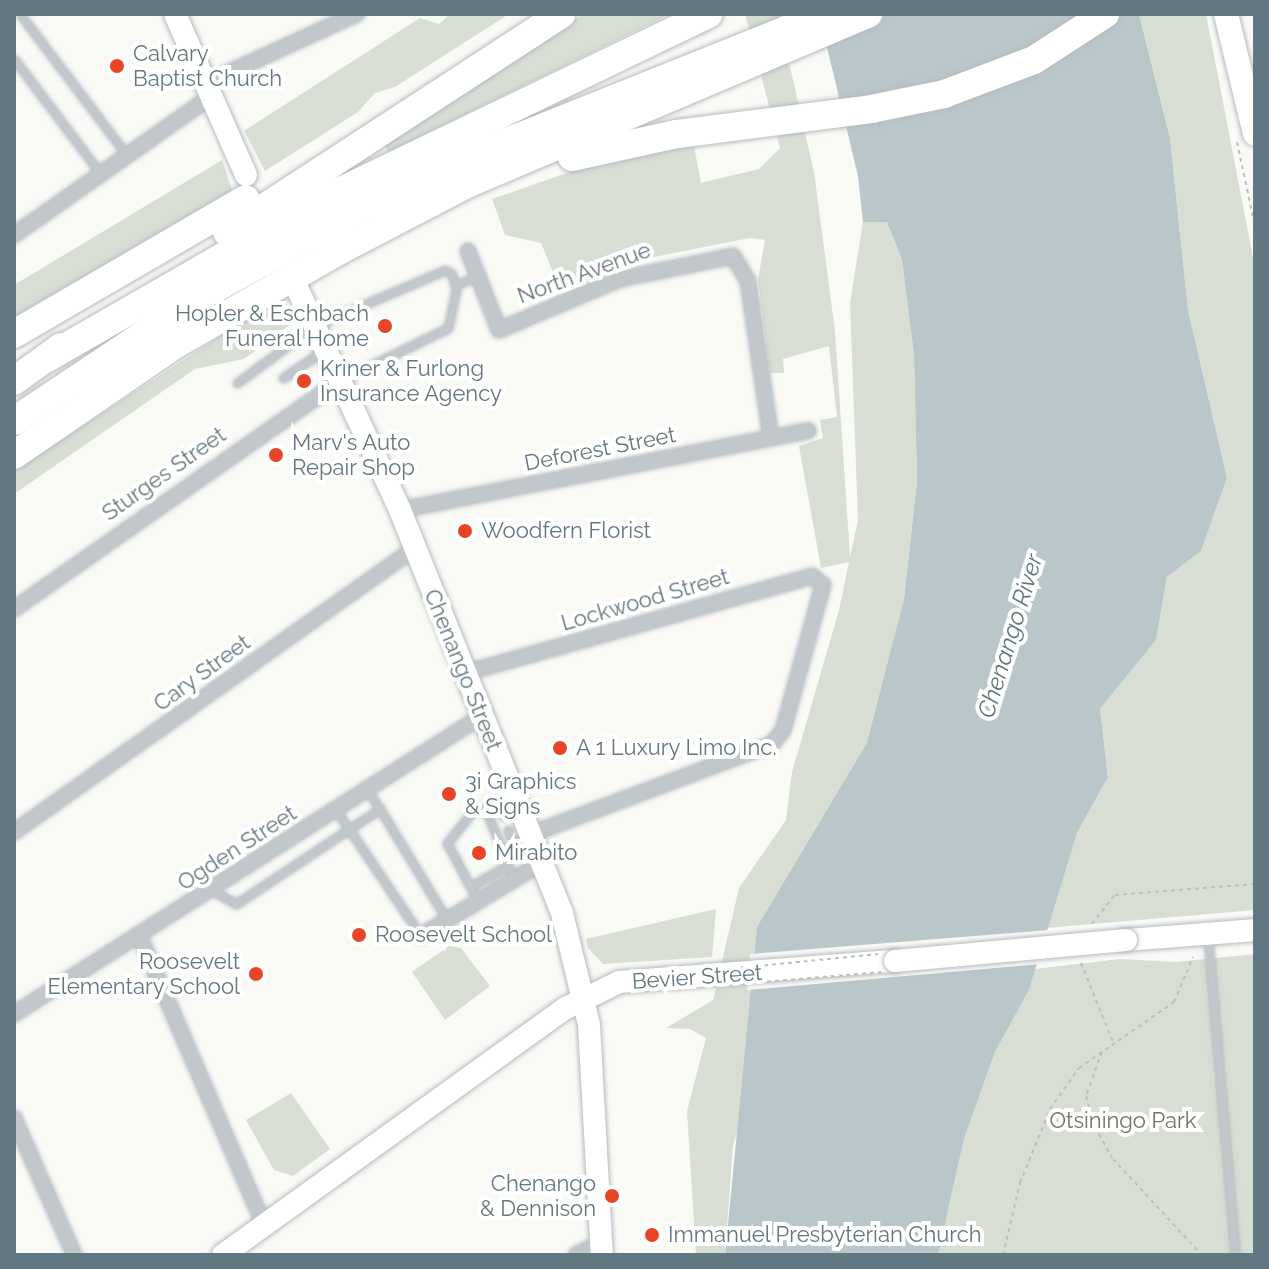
<!DOCTYPE html>
<style>
body{margin:0}
#map{position:relative;width:1269px;height:1269px;overflow:hidden;background:#f9f9f6;font-family:Raleway,sans-serif}
div>[style]{position:absolute}
[style*='--x']{left:calc(var(--x)*1px);top:calc(var(--y)*1px);width:calc(var(--w)*1px);rotate:calc(var(--a)*1deg)}
.green>*{inset:0;background:#d9ded5}
.water>*{inset:0;background:#b9c7ca}
.pier>*{inset:0;background:#f9f9f6}
.path>*{height:2px;margin-top:-1px;transform-origin:0;background:repeating-linear-gradient(90deg,#bbbfc1 0 4px,transparent 0 8px)}
.roads{filter:drop-shadow(0 0 2px #b4bbbf) drop-shadow(0 0 2px #b4bbbf)}
.lane>*{height:7px;margin:-3.5px;padding:0 3.5px;transform-origin:3.5px;border-radius:3.5px;background:#c1c7ca}
.street>*{height:14px;margin:-7px;padding:0 7px;transform-origin:7px;border-radius:7px;background:#c1c7ca}
.secondary>*{height:22px;margin:-11px;padding:0 11px;transform-origin:11px;border-radius:11px;background:#fff}
.primary>*{height:24px;margin:-12px;padding:0 12px;transform-origin:12px;border-radius:12px;background:#fff}
.highway>*{height:28px;margin:-14px;padding:0 14px;transform-origin:14px;border-radius:14px;background:#fff}
.path-bridge>*{height:2px;margin-top:-1px;transform-origin:0;background:repeating-linear-gradient(90deg,#bbbfc1 0 4px,transparent 0 8px)}
.bridges{filter:drop-shadow(0 0 2px #b4bbbf) drop-shadow(0 0 2px #b4bbbf)}
.secondary-bridge>*{height:22px;margin:-11px;padding:0 11px;transform-origin:11px;border-radius:11px;background:#fff}
.dots>*{width:22px;height:22px;translate:-50% -50%;box-sizing:border-box;border:4px solid #fff;border-radius:50%}
span{translate:-50% -50%;white-space:nowrap;text-align:center;line-height:1.15;-webkit-text-stroke:8px #fff;paint-order:stroke}
.poi-label{font-size:22px;color:#637782}
.left{translate:0 -50%;text-align:left}
.right{translate:-100% -50%;text-align:right}
.street-label{font-size:22px;color:#637782}
.park-label{font-size:22px;color:#687a62}
.water-label{font-size:24px;color:#5e767c;font-style:italic}
.frame{position:absolute;inset:0;border:16px solid #637782;pointer-events:none}
</style>
<div id="map">
<div class="green">
<div style="clip-path:polygon(450px 14px,509px 14px,395px 87px,375px 93px,358px 112px,265px 171px,244px 131px,420px 18px,439px 24px)"></div>
<div style="clip-path:polygon(584px 14px,670px 14px,388px 152px,384px 143px)"></div>
<div style="clip-path:polygon(745px 14px,778px 14px,814px 172px,835px 331px,850px 557px,858px 520px,850px 303px,863px 222px,887px 222px,902px 260px,914px 355px,917px 480px,904px 599px,868px 743px,829px 815px,733px 1146px,725px 1255px,696px 1255px,687px 1111px,706px 1038px,690px 1029px,666px 1028px,713px 1000px,739px 888px,786px 820px,792px 772px,839px 610px,849px 562px,821px 568px,799px 446px,823px 438px,820px 420px,837px 417px,829px 346px,783px 359px,784px 373px,770px 373px,758px 279px,765px 240px,750px 238px,644px 259px,560px 289px,541px 243px,505px 235px,492px 199px,587px 166px,694px 146px,701px 183px,759px 169px,780px 148px)"></div>
<div style="clip-path:polygon(1139px 14px,1206px 14px,1255px 268px,1255px 910px,1046px 928px,1077px 833px,1108px 777px,1100px 709px,1156px 640px,1167px 577px,1201px 551px,1227px 478px,1188px 310px,1170px 138px)"></div>
<div style="clip-path:polygon(222px 160px,232px 190px,14px 317px,14px 285px)"></div>
<div style="clip-path:polygon(283px 295px,295px 321px,244px 359px,195px 369px,14px 494px,14px 471px)"></div>
<div style="clip-path:polygon(716px 909px,712px 957px,603px 964px,588px 948px,586px 939px)"></div>
<div style="clip-path:polygon(449px 946px,461px 948px,490px 986px,445px 1020px,412px 972px)"></div>
<div style="clip-path:polygon(1255px 954px,1255px 1255px,938px 1255px,964px 1139px,995px 1052px,1029px 990px,1035px 969px,1120px 959px,1177px 962px)"></div>
<div style="clip-path:polygon(291px 1093px,330px 1149px,293px 1176px,274px 1170px,246px 1120px)"></div>
</div>
<div class="water">
<div style="clip-path:polygon(819px 14px,1139px 14px,1170px 138px,1188px 310px,1227px 478px,1201px 551px,1167px 577px,1156px 640px,1100px 709px,1108px 777px,1077px 833px,1029px 990px,995px 1052px,964px 1139px,938px 1255px,725px 1255px,757px 927px,867px 743px,904px 599px,917px 481px,914px 355px,902px 260px,887px 222px,863px 222px,858px 176px)"></div>
</div>
<div class="pier">
<div style="clip-path:polygon(1049px 930px,1040px 964px,747px 990px,750px 954px)"></div>
</div>
<div class="path">
<div style="--x:1237;--y:142;--w:87;--a:78"></div>
<div style="--x:1092;--y:924;--w:37;--a:-52"></div>
<div style="--x:1115;--y:895;--w:140;--a:-4.5"></div>
<div style="--x:1081;--y:963;--w:85;--a:67.9"></div>
<div style="--x:1102;--y:1052;--w:47;--a:110"></div>
<div style="--x:1086;--y:1096;--w:32;--a:74"></div>
<div style="--x:1095;--y:1127;--w:37;--a:61"></div>
<div style="--x:1113;--y:1159;--w:131;--a:47.2"></div>
<div style="--x:1003;--y:1255;--w:74;--a:-76.7"></div>
<div style="--x:1020;--y:1183;--w:80;--a:-67.9"></div>
<div style="--x:1050;--y:1109;--w:50;--a:-54.7"></div>
<div style="--x:1079;--y:1068;--w:116;--a:-34.8"></div>
<div style="--x:1174;--y:1002;--w:49;--a:-67.1"></div>
</div>
<div class="roads">
<div class="lane">
<div style="--x:20;--y:14;--w:176;--a:52.9"></div>
<div style="--x:14;--y:59;--w:143;--a:53"></div>
<div style="--x:456;--y:285;--w:23;--a:-23"></div>
<div style="--x:283;--y:378;--w:46;--a:-34.4"></div>
<div style="--x:237;--y:383;--w:96;--a:-36.5"></div>
<div style="--x:314;--y:326;--w:142;--a:-23.1"></div>
<div style="--x:445;--y:270;--w:8;--a:30"></div>
<div style="--x:452;--y:274;--w:16;--a:76"></div>
<div style="--x:456;--y:290;--w:39;--a:102"></div>
<div style="--x:448;--y:328;--w:119;--a:154.1"></div>
<div style="--x:497;--y:801;--w:16;--a:68"></div>
<div style="--x:484;--y:806;--w:52;--a:67.4"></div>
<div style="--x:335;--y:809;--w:24;--a:55"></div>
<div style="--x:349;--y:829;--w:37;--a:-33"></div>
<div style="--x:380;--y:809;--w:25;--a:-124"></div>
<div style="--x:380;--y:809;--w:130;--a:58.9"></div>
<div style="--x:508;--y:830;--w:17;--a:69"></div>
<div style="--x:504;--y:855;--w:30;--a:-40"></div>
<div style="--x:470;--y:887;--w:44;--a:-30.1"></div>
<div style="--x:508;--y:865;--w:15;--a:67"></div>
<div style="--x:213;--y:891;--w:26;--a:29"></div>
<div style="--x:236;--y:904;--w:136;--a:-33.6"></div>
<div style="--x:349;--y:829;--w:129;--a:56.1"></div>
<div style="--x:478;--y:901;--w:66;--a:-118.1"></div>
<div style="--x:447;--y:843;--w:38;--a:-51"></div>
<div style="--x:471;--y:813;--w:44;--a:-24.2"></div>
<div style="--x:1208;--y:938;--w:318;--a:85.1"></div>
</div>
<div class="street">
<div style="--x:206;--y:83;--w:166;--a:-24.6"></div>
<div style="--x:14;--y:235;--w:242;--a:-35.1"></div>
<div style="--x:468;--y:251;--w:85;--a:68.6"></div>
<div style="--x:499;--y:330;--w:131;--a:-22.9"></div>
<div style="--x:620;--y:279;--w:115;--a:-11.5"></div>
<div style="--x:733;--y:256;--w:29;--a:59"></div>
<div style="--x:748;--y:281;--w:159;--a:81.7"></div>
<div style="--x:400;--y:510;--w:416;--a:-11"></div>
<div style="--x:14;--y:609;--w:399;--a:-35"></div>
<div style="--x:465;--y:673;--w:360;--a:-15.6"></div>
<div style="--x:812;--y:576;--w:14;--a:39"></div>
<div style="--x:823;--y:585;--w:150;--a:105.4"></div>
<div style="--x:783;--y:730;--w:18;--a:128"></div>
<div style="--x:772;--y:744;--w:259;--a:159.5"></div>
<div style="--x:14;--y:832;--w:490;--a:-35.3"></div>
<div style="--x:421;--y:936;--w:140;--a:-31.3"></div>
<div style="--x:140;--y:937;--w:314;--a:66.7"></div>
<div style="--x:14;--y:1014;--w:555;--a:-32.49"></div>
<div style="--x:14;--y:1118;--w:150;--a:66.3"></div>
<div style="--x:576;--y:1255;--w:28;--a:-26"></div>
</div>
<div class="secondary">
<div style="--x:175;--y:14;--w:176;--a:66.2"></div>
<div style="--x:297;--y:288;--w:245;--a:65.1"></div>
<div style="--x:400;--y:510;--w:434;--a:68.1"></div>
<div style="--x:562;--y:913;--w:115;--a:76.4"></div>
<div style="--x:589;--y:1025;--w:230;--a:86.8"></div>
<div style="--x:1126;--y:940;--w:129;--a:-4.4"></div>
<div style="--x:223;--y:1255;--w:423;--a:-35.8"></div>
<div style="--x:566;--y:1008;--w:59;--a:-26.1"></div>
<div style="--x:619;--y:982;--w:277;--a:-4.4"></div>
</div>
<div class="primary">
<div style="--x:1226;--y:14;--w:123;--a:76.4"></div>
</div>
<div class="highway">
<div style="--x:572;--y:157;--w:107;--a:-12.4"></div>
<div style="--x:677;--y:134;--w:196;--a:-7.3"></div>
<div style="--x:871;--y:109;--w:75;--a:-11.6"></div>
<div style="--x:944;--y:94;--w:96;--a:-20.7"></div>
<div style="--x:1034;--y:60;--w:85;--a:-32.9"></div>
<div style="--x:227;--y:232;--w:399;--a:-33.1"></div>
<div style="--x:14;--y:334;--w:268;--a:-30.2"></div>
<div style="--x:47;--y:358;--w:317;--a:-29.9"></div>
<div style="--x:322;--y:200;--w:429;--a:-25.7"></div>
<div style="--x:14;--y:381;--w:58;--a:-35.9"></div>
<div style="--x:14;--y:421;--w:227;--a:-33.7"></div>
<div style="--x:203;--y:295;--w:176;--a:-28.9"></div>
<div style="--x:357;--y:210;--w:145;--a:-24.8"></div>
<div style="--x:489;--y:149;--w:364;--a:-21.8"></div>
<div style="--x:14;--y:455;--w:196;--a:-34.4"></div>
<div style="--x:176;--y:344;--w:189;--a:-29.8"></div>
<div style="--x:340;--y:250;--w:143;--a:-27.5"></div>
<div style="--x:467;--y:184;--w:436;--a:-23"></div>
</div>
</div>
<div class="path-bridge">
<div style="--x:708;--y:971;--w:171;--a:-5.7"></div>
<div style="--x:703;--y:987;--w:179;--a:-4.8"></div>
</div>
<div class="bridges">
<div class="secondary-bridge">
<div style="--x:895;--y:961;--w:232;--a:-5.2"></div>
</div>
</div>
<div class="dots">
<div style="left:117px;top:66px;background:#e84527"></div>
<div style="left:385px;top:326px;background:#e84527"></div>
<div style="left:304px;top:381px;background:#e84527"></div>
<div style="left:276px;top:455px;background:#e84527"></div>
<div style="left:465px;top:531px;background:#e84527"></div>
<div style="left:560px;top:748px;background:#e84527"></div>
<div style="left:449px;top:794px;background:#e84527"></div>
<div style="left:479px;top:853px;background:#e84527"></div>
<div style="left:359px;top:935px;background:#e84527"></div>
<div style="left:256px;top:974px;background:#e84527"></div>
<div style="left:612px;top:1196px;background:#e84527"></div>
<div style="left:652px;top:1235px;background:#e84527"></div>
</div>
<div class="poi-label">
<span class="left" style="left:133px;top:66px">Calvary<br>Baptist Church</span>
<span class="right" style="left:369px;top:326px">Hopler &amp; Eschbach<br>Funeral Home</span>
<span class="left" style="left:320px;top:381px">Kriner &amp; Furlong<br>Insurance Agency</span>
<span class="left" style="left:292px;top:455px">Marv's Auto<br>Repair Shop</span>
<span class="left" style="left:481px;top:531px">Woodfern Florist</span>
<span class="left" style="left:576px;top:748px">A 1 Luxury Limo Inc.</span>
<span class="left" style="left:465px;top:794px">3i Graphics<br>&amp; Signs</span>
<span class="left" style="left:495px;top:853px">Mirabito</span>
<span class="left" style="left:375px;top:935px">Roosevelt School</span>
<span class="right" style="left:240px;top:974px">Roosevelt<br>Elementary School</span>
<span class="right" style="left:596px;top:1196px">Chenango<br>&amp; Dennison</span>
<span class="left" style="left:668px;top:1235px">Immanuel Presbyterian Church</span>
</div>
<div class="street-label">
<span style="left:584px;top:273px;rotate:-20deg">North Avenue</span>
<span style="left:600px;top:449px;rotate:-11deg">Deforest Street</span>
<span style="left:164px;top:474px;rotate:-35deg">Sturges Street</span>
<span style="left:645px;top:600px;rotate:-16deg">Lockwood Street</span>
<span style="left:463px;top:670px;rotate:68deg">Chenango Street</span>
<span style="left:202px;top:673px;rotate:-36deg">Cary Street</span>
<span style="left:237px;top:848px;rotate:-33deg">Ogden Street</span>
<span style="left:697px;top:977px;rotate:-4deg">Bevier Street</span>
</div>
<div class="park-label">
<span style="left:1123px;top:1121px">Otsiningo Park</span>
</div>
<div class="water-label">
<span style="left:1010px;top:636px;rotate:-73deg">Chenango River</span>
</div>
<div class="frame"></div>
</div>
